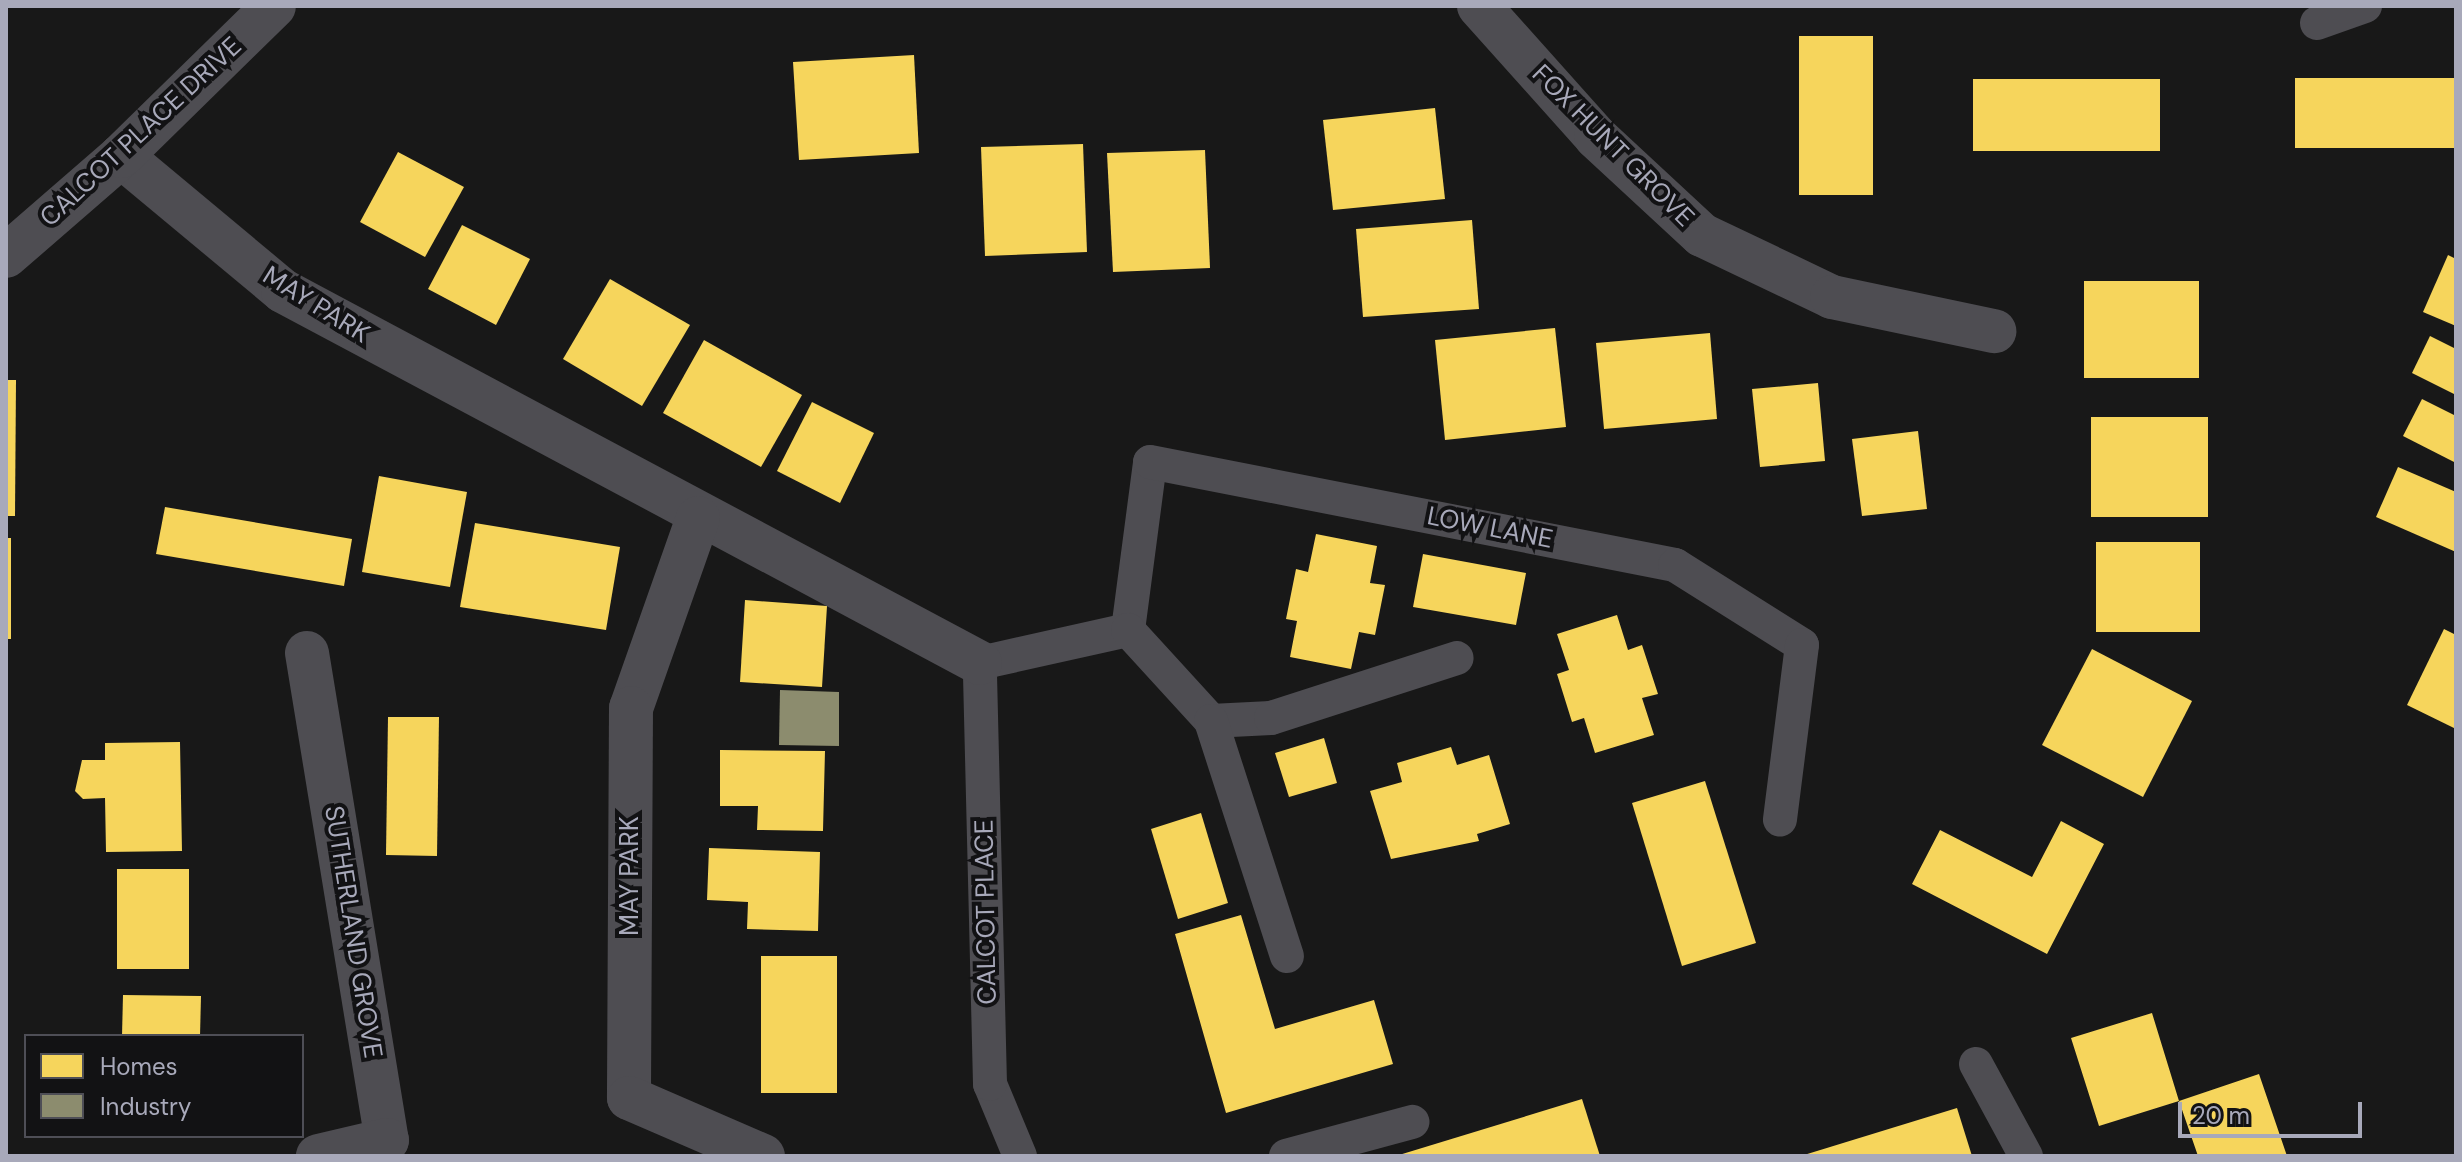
<!DOCTYPE html>
<style>
body{margin:0}
#map{position:relative;width:2462px;height:1162px;overflow:hidden;background:#181818;font-family:"DM Sans",sans-serif}
div>[style]{position:absolute}
[style*='--x']{left:calc(var(--x)*1px);top:calc(var(--y)*1px);width:calc(var(--w)*1px);rotate:calc(var(--a)*1deg)}
.homes>*{inset:0;background:#f6d55c}
.industry>*{inset:0;background:#8c8c6e}
.service>*{height:34px;margin:-17px;padding:0 17px;transform-origin:17px;border-radius:17px;background:#4e4d52}
.minor>*{height:44px;margin:-22px;padding:0 22px;transform-origin:22px;border-radius:22px;background:#4e4d52}
span{translate:-50% -50%;white-space:nowrap;text-align:center;line-height:1.15;-webkit-text-stroke:8px #121214;paint-order:stroke}
.street-label{font-size:26px;color:#a8a9ba}
.frame{position:absolute;inset:0;border:8px solid #a8a9ba;pointer-events:none}
.legend{position:absolute;left:24px;top:1034px;width:280px;height:104px;box-sizing:border-box;background:#121214;border:2px solid #4e4e56;margin:0;padding:10px 14px;list-style:none;font-size:24px;color:#a8a9ba}
.legend li{display:flex;align-items:center;gap:16px;height:40px}
.legend b{width:40px;border:2px solid #4e4e56}
.scale{position:absolute;left:2178px;top:1102px;width:184px;height:36px;box-sizing:border-box;border:4px solid #a8a9ba;border-top:0;padding-left:10px;font-size:24px;line-height:28px;white-space:nowrap;color:#a8a9ba;-webkit-text-stroke:6px #121214;paint-order:stroke}
</style>
<div id="map">
<div class="homes">
<div style="clip-path:polygon(1799px 36px,1873px 36px,1873px 195px,1799px 195px)"></div>
<div style="clip-path:polygon(914px 55px,919px 153px,799px 160px,793px 62px)"></div>
<div style="clip-path:polygon(2295px 78px,2456px 78px,2456px 148px,2295px 148px)"></div>
<div style="clip-path:polygon(1973px 79px,2160px 79px,2160px 151px,1973px 151px)"></div>
<div style="clip-path:polygon(1435px 108px,1445px 199px,1333px 210px,1323px 120px)"></div>
<div style="clip-path:polygon(1083px 144px,1087px 252px,985px 256px,981px 147px)"></div>
<div style="clip-path:polygon(1205px 150px,1210px 268px,1113px 272px,1107px 153px)"></div>
<div style="clip-path:polygon(398px 152px,464px 187px,425px 257px,360px 222px)"></div>
<div style="clip-path:polygon(1472px 220px,1479px 309px,1363px 317px,1356px 229px)"></div>
<div style="clip-path:polygon(462px 225px,530px 259px,496px 325px,428px 289px)"></div>
<div style="clip-path:polygon(2448px 255px,2456px 259px,2456px 326px,2423px 312px)"></div>
<div style="clip-path:polygon(610px 279px,690px 325px,642px 406px,563px 359px)"></div>
<div style="clip-path:polygon(2084px 281px,2199px 281px,2199px 378px,2084px 378px)"></div>
<div style="clip-path:polygon(1555px 328px,1566px 427px,1445px 440px,1435px 340px)"></div>
<div style="clip-path:polygon(1710px 333px,1717px 419px,1604px 429px,1596px 343px)"></div>
<div style="clip-path:polygon(2430px 336px,2456px 349px,2456px 395px,2412px 373px)"></div>
<div style="clip-path:polygon(704px 340px,802px 395px,761px 467px,663px 413px)"></div>
<div style="clip-path:polygon(6px 380px,16px 380px,15px 516px,6px 516px)"></div>
<div style="clip-path:polygon(1818px 383px,1825px 461px,1760px 467px,1752px 389px)"></div>
<div style="clip-path:polygon(2422px 399px,2456px 416px,2456px 463px,2403px 436px)"></div>
<div style="clip-path:polygon(812px 402px,874px 433px,840px 503px,777px 471px)"></div>
<div style="clip-path:polygon(2091px 417px,2208px 417px,2208px 517px,2091px 517px)"></div>
<div style="clip-path:polygon(1918px 431px,1927px 509px,1862px 516px,1852px 439px)"></div>
<div style="clip-path:polygon(2398px 467px,2456px 492px,2456px 552px,2376px 517px)"></div>
<div style="clip-path:polygon(379px 476px,467px 492px,450px 587px,362px 572px)"></div>
<div style="clip-path:polygon(165px 507px,352px 539px,344px 586px,156px 554px)"></div>
<div style="clip-path:polygon(475px 523px,620px 547px,606px 630px,460px 607px)"></div>
<div style="clip-path:polygon(1316px 534px,1377px 546px,1370px 583px,1385px 585px,1375px 635px,1359px 632px,1351px 669px,1290px 657px,1297px 621px,1286px 619px,1296px 569px,1308px 572px)"></div>
<div style="clip-path:polygon(6px 538px,11px 538px,11px 639px,6px 639px)"></div>
<div style="clip-path:polygon(2096px 542px,2200px 542px,2200px 632px,2096px 632px)"></div>
<div style="clip-path:polygon(1423px 554px,1526px 573px,1516px 625px,1413px 607px)"></div>
<div style="clip-path:polygon(745px 600px,827px 606px,822px 687px,740px 682px)"></div>
<div style="clip-path:polygon(1617px 615px,1628px 650px,1642px 645px,1658px 694px,1642px 698px,1654px 735px,1595px 753px,1584px 718px,1572px 722px,1557px 674px,1569px 670px,1557px 634px)"></div>
<div style="clip-path:polygon(2444px 629px,2456px 635px,2456px 729px,2407px 705px)"></div>
<div style="clip-path:polygon(2092px 649px,2192px 701px,2143px 797px,2042px 745px)"></div>
<div style="clip-path:polygon(388px 717px,439px 717px,437px 856px,386px 855px)"></div>
<div style="clip-path:polygon(1324px 738px,1337px 783px,1289px 797px,1275px 753px)"></div>
<div style="clip-path:polygon(180px 742px,182px 851px,106px 852px,105px 798px,83px 799px,75px 791px,82px 760px,105px 760px,105px 743px)"></div>
<div style="clip-path:polygon(1451px 747px,1457px 765px,1489px 755px,1510px 824px,1477px 834px,1479px 841px,1391px 859px,1370px 791px,1402px 782px,1397px 763px)"></div>
<div style="clip-path:polygon(720px 750px,825px 751px,823px 831px,757px 830px,758px 806px,720px 806px)"></div>
<div style="clip-path:polygon(1705px 781px,1756px 943px,1682px 966px,1632px 803px)"></div>
<div style="clip-path:polygon(1201px 813px,1228px 903px,1178px 919px,1151px 829px)"></div>
<div style="clip-path:polygon(2061px 821px,2104px 844px,2047px 954px,1912px 884px,1940px 830px,2032px 877px)"></div>
<div style="clip-path:polygon(709px 848px,820px 852px,818px 931px,747px 929px,748px 902px,707px 900px)"></div>
<div style="clip-path:polygon(117px 869px,189px 869px,189px 969px,117px 969px)"></div>
<div style="clip-path:polygon(1241px 915px,1275px 1029px,1374px 1000px,1393px 1064px,1226px 1113px,1175px 934px)"></div>
<div style="clip-path:polygon(761px 956px,837px 956px,837px 1093px,761px 1093px)"></div>
<div style="clip-path:polygon(123px 995px,201px 996px,200px 1036px,122px 1036px)"></div>
<div style="clip-path:polygon(2152px 1013px,2179px 1101px,2259px 1074px,2287px 1156px,2198px 1156px,2179px 1101px,2099px 1126px,2071px 1038px)"></div>
<div style="clip-path:polygon(1582px 1099px,1600px 1156px,1399px 1156px,1399px 1155px)"></div>
<div style="clip-path:polygon(1957px 1108px,1972px 1156px,1804px 1156px,1804px 1155px)"></div>
</div>
<div class="industry">
<div style="clip-path:polygon(780px 690px,839px 692px,839px 746px,779px 745px)"></div>
</div>
<div class="service">
<div style="--x:2317;--y:23;--w:51;--a:-19.5"></div>
<div style="--x:1128;--y:630;--w:169;--a:-82.5"></div>
<div style="--x:1150;--y:462;--w:535;--a:11.1"></div>
<div style="--x:1675;--y:565;--w:150;--a:32.2"></div>
<div style="--x:1802;--y:645;--w:176;--a:97.2"></div>
<div style="--x:1211;--y:721;--w:60;--a:-2.9"></div>
<div style="--x:1271;--y:718;--w:195;--a:-17.9"></div>
<div style="--x:1976;--y:1064;--w:105;--a:61.5"></div>
<div style="--x:1020;--y:1156;--w:78;--a:-112.6"></div>
<div style="--x:990;--y:1084;--w:421;--a:-91.4"></div>
<div style="--x:980;--y:663;--w:152;--a:-12.6"></div>
<div style="--x:1128;--y:630;--w:123;--a:47.6"></div>
<div style="--x:1211;--y:721;--w:247;--a:72.1"></div>
<div style="--x:1286;--y:1156;--w:131;--a:-15.1"></div>
</div>
<div class="minor">
<div style="--x:1479;--y:6;--w:176;--a:48.2"></div>
<div style="--x:1596;--y:137;--w:144;--a:42.8"></div>
<div style="--x:1702;--y:235;--w:144;--a:25.5"></div>
<div style="--x:1832;--y:297;--w:166;--a:11.9"></div>
<div style="--x:121;--y:156;--w:211;--a:39.8"></div>
<div style="--x:283;--y:291;--w:790;--a:28.09"></div>
<div style="--x:6;--y:256;--w:152;--a:-41"></div>
<div style="--x:121;--y:156;--w:214;--a:-44.4"></div>
<div style="--x:698;--y:518;--w:201;--a:109.4"></div>
<div style="--x:631;--y:708;--w:390;--a:90.3"></div>
<div style="--x:629;--y:1098;--w:146;--a:23.4"></div>
<div style="--x:307;--y:653;--w:494;--a:80.7"></div>
<div style="--x:387;--y:1140;--w:71;--a:166.9"></div>
</div>
<div class="street-label">
<span style="left:141px;top:132px;rotate:-43deg">CALCOT PLACE DRIVE</span>
<span style="left:1613px;top:146px;rotate:45deg">FOX HUNT GROVE</span>
<span style="left:316px;top:305px;rotate:32deg">MAY PARK</span>
<span style="left:1490px;top:528px;rotate:11deg">LOW LANE</span>
<span style="left:630px;top:876px;rotate:-90deg">MAY PARK</span>
<span style="left:986px;top:912px;rotate:-91deg">CALCOT PLACE</span>
<span style="left:353px;top:932px;rotate:81deg">SUTHERLAND GROVE</span>
</div>
<div class="frame"></div>
<ul class="legend">
<li><b style="height:22px;background:#f6d55c"></b>Homes</li>
<li><b style="height:22px;background:#8c8c6e"></b>Industry</li>
</ul>
<div class="scale">20 m</div>
</div>
